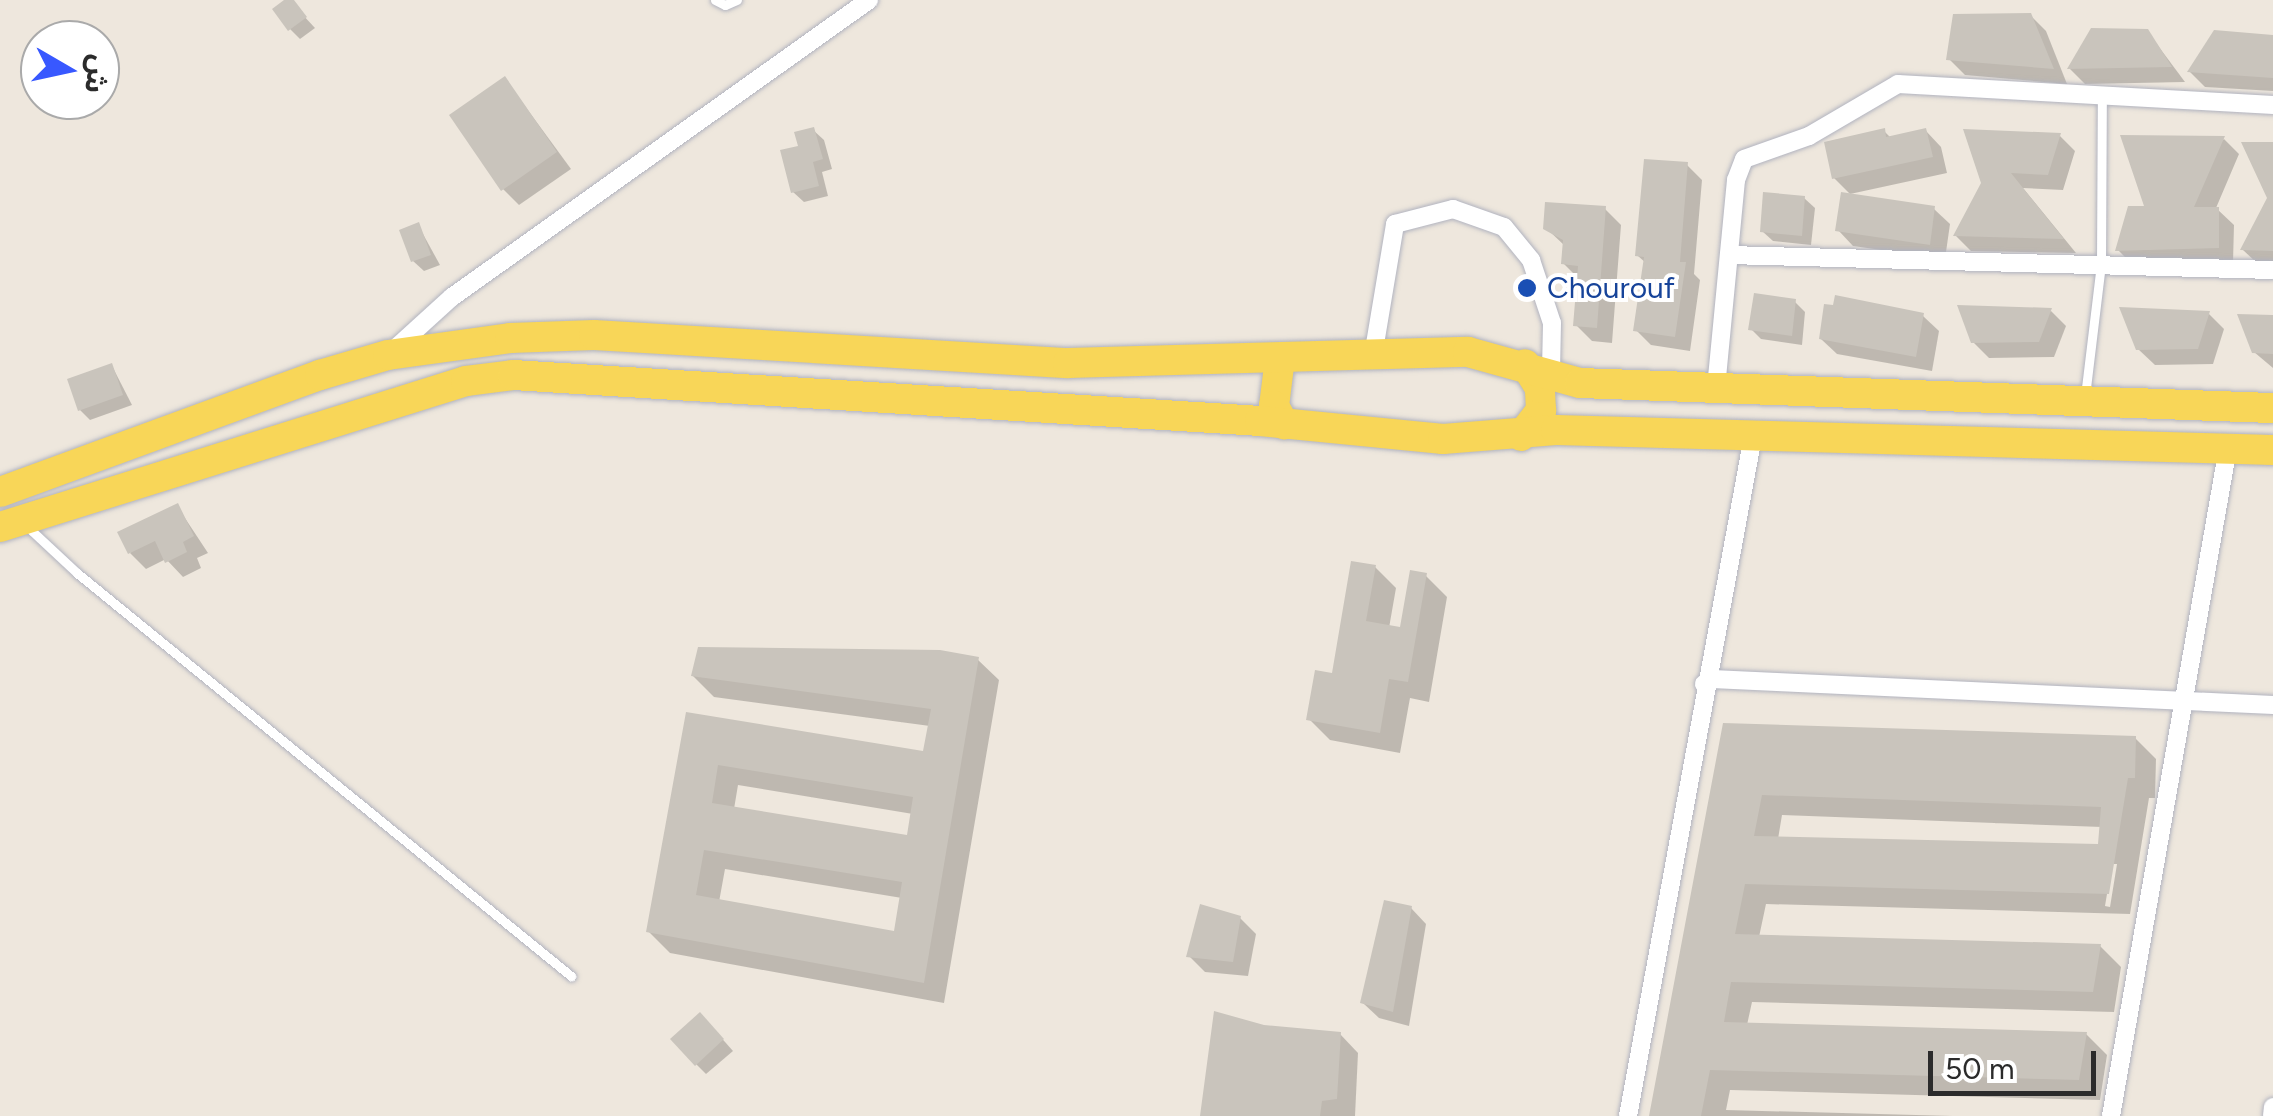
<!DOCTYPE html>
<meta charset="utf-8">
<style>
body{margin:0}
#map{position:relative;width:2273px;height:1116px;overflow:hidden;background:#eee7dd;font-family:Figtree,"Noto Sans Arabic",sans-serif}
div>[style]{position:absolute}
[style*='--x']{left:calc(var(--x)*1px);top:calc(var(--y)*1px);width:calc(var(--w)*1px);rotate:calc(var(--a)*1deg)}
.shadow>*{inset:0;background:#0003}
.building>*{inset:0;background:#c9c4bc}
.roads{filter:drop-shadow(0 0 2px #b1b3bf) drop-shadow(0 0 2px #b1b3bf)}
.lane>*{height:9px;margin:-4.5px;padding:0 4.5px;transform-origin:4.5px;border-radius:4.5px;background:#fff}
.street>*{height:18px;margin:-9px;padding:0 9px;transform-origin:9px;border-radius:9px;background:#fff}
.primary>*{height:30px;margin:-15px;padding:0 15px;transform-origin:15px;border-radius:15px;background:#f8d658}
.dots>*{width:28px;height:28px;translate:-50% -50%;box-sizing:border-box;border:5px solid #fff;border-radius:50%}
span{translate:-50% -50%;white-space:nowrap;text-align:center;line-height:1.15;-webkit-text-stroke:8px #fff;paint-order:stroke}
.transit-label{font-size:30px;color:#164399}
.left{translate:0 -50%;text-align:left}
.north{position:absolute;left:20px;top:20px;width:100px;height:100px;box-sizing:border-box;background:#fff;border:2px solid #aaa;border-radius:50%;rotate:99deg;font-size:28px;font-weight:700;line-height:40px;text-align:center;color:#2b2b2b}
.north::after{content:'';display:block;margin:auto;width:35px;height:45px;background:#3858ff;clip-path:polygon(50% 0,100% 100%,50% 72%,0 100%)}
.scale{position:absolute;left:1928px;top:1051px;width:168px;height:45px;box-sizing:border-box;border:5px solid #2b2b2b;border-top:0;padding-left:12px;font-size:30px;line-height:35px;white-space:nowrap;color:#2b2b2b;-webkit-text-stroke:8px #fff;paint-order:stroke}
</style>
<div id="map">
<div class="shadow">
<div style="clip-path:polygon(289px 0,315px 28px,300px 39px,290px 29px)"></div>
<div style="clip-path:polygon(2030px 15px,2046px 31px,2067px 84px,1965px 75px,1949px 59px)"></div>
<div style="clip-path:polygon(2093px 31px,2147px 31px,2185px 82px,2085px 84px,2070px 69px)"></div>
<div style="clip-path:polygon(2273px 38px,2273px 91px,2205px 87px,2190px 72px)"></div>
<div style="clip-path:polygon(505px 79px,571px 169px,519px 205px,503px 189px)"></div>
<div style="clip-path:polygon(813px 130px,824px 140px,832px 169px,822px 172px,828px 196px,804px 202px,793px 192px,801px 147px)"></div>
<div style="clip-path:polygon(1884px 131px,1891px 138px,1926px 131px,1941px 147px,1947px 173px,1850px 194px,1834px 178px)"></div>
<div style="clip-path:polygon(2060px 136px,2075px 151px,2063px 190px,2023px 188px,2076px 253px,1971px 251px,1956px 236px,1984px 183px)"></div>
<div style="clip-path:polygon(2224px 139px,2239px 154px,2216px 208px,2234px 225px,2233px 263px,2133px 265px,2118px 250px,2147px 209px)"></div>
<div style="clip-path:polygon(2273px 145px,2273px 266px,2259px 265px,2243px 250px,2270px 198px)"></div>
<div style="clip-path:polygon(1687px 165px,1702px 180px,1694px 274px,1700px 280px,1690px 351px,1651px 345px,1636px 330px,1646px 263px,1638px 256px)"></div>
<div style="clip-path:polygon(1804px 198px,1815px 208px,1811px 245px,1773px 241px,1762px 231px)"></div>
<div style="clip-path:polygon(1605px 209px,1621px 225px,1612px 343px,1592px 341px,1576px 325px,1579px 279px,1563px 263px,1565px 246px,1546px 228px)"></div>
<div style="clip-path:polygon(1934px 209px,1950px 224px,1945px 259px,1853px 246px,1838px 230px)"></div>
<div style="clip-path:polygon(418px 225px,440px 265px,424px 271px,413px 261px)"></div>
<div style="clip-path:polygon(1795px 302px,1805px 312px,1802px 345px,1761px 339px,1751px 329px)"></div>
<div style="clip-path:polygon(2051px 311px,2066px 326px,2054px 357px,1989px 358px,1973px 342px)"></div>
<div style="clip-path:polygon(2209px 314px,2224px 329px,2213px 364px,2155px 365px,2138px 349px)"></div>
<div style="clip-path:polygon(1923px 316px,1939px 331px,1932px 371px,1837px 354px,1821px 339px)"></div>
<div style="clip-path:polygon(2273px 317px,2273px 368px,2254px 352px)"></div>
<div style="clip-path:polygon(112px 366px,132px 405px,90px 420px,80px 410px)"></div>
<div style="clip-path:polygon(177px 506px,208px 553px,197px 558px,201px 568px,183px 577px,166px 559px,146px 569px,130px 553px)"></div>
<div style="clip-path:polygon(1375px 567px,1396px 588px,1389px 628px,1402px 630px,1426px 576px,1447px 597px,1429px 702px,1410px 698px,1400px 753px,1330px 740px,1309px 719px,1334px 676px)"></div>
<div style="clip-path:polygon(evenodd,977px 659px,999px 680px,944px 1003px,670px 953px,649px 932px,688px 715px,926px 754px,930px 726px,714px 697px,693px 676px,977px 659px,738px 785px,913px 814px,909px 838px,734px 809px,738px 785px,977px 659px,725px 869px,902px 898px,896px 934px,719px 902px,725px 869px)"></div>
<div style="clip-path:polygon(evenodd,1725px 726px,2135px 738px,2156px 759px,2155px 798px,2149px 798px,2130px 914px,1766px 904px,1759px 937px,2100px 946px,2121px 967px,2114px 1012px,1752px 1002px,1747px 1025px,2086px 1034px,2107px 1055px,2100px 1100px,1730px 1090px,1726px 1110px,1953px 1116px,1652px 1116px,1725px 726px,1782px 815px,2102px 827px,2100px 847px,1778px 839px,1782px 815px,1725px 726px,2112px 864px,2117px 864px,2110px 907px,2105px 906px,2112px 864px)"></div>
<div style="clip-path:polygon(1411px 908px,1426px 924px,1409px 1026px,1379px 1018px,1363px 1003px)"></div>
<div style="clip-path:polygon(1240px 918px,1256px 934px,1248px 976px,1205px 972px,1189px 956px)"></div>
<div style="clip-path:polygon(710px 1025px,733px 1051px,706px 1074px,696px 1064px)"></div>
<div style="clip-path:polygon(1263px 1028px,1340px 1034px,1358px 1053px,1355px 1116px,1203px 1116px)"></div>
</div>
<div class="building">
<div style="clip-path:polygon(284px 0,294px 0,307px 17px,288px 31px,272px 9px)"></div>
<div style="clip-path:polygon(2031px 13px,2054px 69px,1946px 60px,1953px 14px)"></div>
<div style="clip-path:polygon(2091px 28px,2148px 29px,2172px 67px,2067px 69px)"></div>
<div style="clip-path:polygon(2214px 30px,2273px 35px,2273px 78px,2187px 72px)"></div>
<div style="clip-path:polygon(505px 76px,557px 152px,501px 191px,449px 115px)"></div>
<div style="clip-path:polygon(814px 127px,823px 159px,813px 162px,819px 186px,791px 193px,780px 150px,798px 146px,794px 132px)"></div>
<div style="clip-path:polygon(1885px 128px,1886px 137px,1926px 128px,1933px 157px,1832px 179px,1824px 142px)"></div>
<div style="clip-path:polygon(1963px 129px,2061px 133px,2048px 175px,2011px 173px,2064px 239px,1953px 236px,1981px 183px)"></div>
<div style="clip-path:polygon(2120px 135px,2225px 136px,2194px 207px,2219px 207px,2219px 248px,2115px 251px,2128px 206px,2144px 206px)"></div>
<div style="clip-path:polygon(2241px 142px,2273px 142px,2273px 251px,2240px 250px,2267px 198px)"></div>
<div style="clip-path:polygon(1644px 159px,1688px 162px,1680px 262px,1686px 262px,1675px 337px,1633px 331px,1644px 257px,1635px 256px)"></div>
<div style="clip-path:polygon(1763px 192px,1805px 196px,1802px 236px,1760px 232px)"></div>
<div style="clip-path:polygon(1841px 192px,1935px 206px,1930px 245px,1835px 231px)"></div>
<div style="clip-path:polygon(1545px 202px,1606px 206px,1597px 328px,1573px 326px,1578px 266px,1561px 264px,1563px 240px,1543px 229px)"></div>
<div style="clip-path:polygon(419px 222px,431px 255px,411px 262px,399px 230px)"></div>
<div style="clip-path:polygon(1754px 293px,1796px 299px,1792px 336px,1748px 330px)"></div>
<div style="clip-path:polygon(1835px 295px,1924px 313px,1916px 357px,1819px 339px,1824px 304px,1833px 305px)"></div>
<div style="clip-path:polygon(1957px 305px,2052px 308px,2039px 342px,1971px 343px)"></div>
<div style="clip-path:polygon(2119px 307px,2210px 311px,2198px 349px,2136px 350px)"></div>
<div style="clip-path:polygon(2237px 314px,2273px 315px,2273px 354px,2252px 353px)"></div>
<div style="clip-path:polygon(112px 363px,123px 395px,78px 411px,67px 379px)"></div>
<div style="clip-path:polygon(178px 503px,194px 536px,183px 542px,187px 552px,165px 563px,155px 541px,128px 554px,117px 532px)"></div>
<div style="clip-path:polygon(1351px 561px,1376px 565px,1366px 621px,1400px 627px,1410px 570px,1427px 573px,1408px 682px,1389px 679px,1380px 733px,1306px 720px,1315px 670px,1332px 673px)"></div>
<div style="clip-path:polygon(evenodd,698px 647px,940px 650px,979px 657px,924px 983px,646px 932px,686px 712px,923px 751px,931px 709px,691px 676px,698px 647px,718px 765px,913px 797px,907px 835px,712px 803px,718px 765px,698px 647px,704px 850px,902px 882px,894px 931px,696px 895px,704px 850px)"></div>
<div style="clip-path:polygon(evenodd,1723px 723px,2136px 736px,2135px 778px,2128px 778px,2109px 894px,1745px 884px,1735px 934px,2101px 944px,2093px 992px,1731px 982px,1724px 1022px,2087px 1032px,2079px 1080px,1710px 1070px,1701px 1116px,1649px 1116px,1723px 723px,1762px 795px,2101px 807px,2098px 844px,1754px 836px,1762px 795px)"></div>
<div style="clip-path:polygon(1384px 900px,1412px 906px,1393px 1012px,1360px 1003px)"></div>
<div style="clip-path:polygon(1200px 904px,1241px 916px,1233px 962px,1186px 957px)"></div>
<div style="clip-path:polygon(1214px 1011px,1264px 1025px,1341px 1032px,1337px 1099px,1322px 1101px,1320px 1116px,1200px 1116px)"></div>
<div style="clip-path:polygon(700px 1012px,724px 1039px,695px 1066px,670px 1039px)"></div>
</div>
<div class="roads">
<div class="lane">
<div style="--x:715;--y:0;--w:11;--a:27"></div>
<div style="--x:725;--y:5;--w:13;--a:-23"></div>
<div style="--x:2085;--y:396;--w:133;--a:-83.1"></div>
<div style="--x:2101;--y:264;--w:169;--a:-89.7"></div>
<div style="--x:34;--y:523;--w:8;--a:104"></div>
<div style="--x:32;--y:531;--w:62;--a:43"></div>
<div style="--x:77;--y:573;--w:638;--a:39.21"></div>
</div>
<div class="street">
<div style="--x:1729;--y:255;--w:544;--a:1.58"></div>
<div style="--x:388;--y:355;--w:86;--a:-42.2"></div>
<div style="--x:452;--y:297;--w:512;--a:-35.46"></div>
<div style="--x:1373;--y:356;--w:134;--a:-80.5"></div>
<div style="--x:1395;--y:224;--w:60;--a:-14.5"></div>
<div style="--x:1453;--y:209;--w:54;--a:19.4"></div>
<div style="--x:1504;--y:227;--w:43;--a:50.7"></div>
<div style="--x:1531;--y:260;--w:66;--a:71.6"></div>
<div style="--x:1552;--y:323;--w:49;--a:91.2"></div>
<div style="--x:1716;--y:388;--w:209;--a:-84.5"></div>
<div style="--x:1736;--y:180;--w:22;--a:-69"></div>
<div style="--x:1744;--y:159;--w:69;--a:-19.5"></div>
<div style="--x:1809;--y:136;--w:103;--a:-30.3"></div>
<div style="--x:1898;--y:84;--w:376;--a:3.2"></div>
<div style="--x:1704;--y:684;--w:9;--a:-32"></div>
<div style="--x:1712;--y:679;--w:562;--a:2.65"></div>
<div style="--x:1628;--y:1116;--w:691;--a:-79.58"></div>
<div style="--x:2111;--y:1116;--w:678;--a:-80.07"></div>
<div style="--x:2272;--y:1116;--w:9;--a:-84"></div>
</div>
<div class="primary">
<div style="--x:1280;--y:358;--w:48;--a:97.1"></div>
<div style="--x:1274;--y:406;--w:21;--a:61"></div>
<div style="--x:1521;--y:436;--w:33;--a:-52"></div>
<div style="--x:1541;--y:410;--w:22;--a:-93"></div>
<div style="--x:1540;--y:388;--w:28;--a:-122"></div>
<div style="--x:0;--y:492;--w:341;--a:-20.1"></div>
<div style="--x:320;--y:375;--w:71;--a:-16.4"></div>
<div style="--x:388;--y:355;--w:123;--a:-7.9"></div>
<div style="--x:510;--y:338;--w:84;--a:-2"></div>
<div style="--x:594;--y:335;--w:475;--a:3.4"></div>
<div style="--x:1068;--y:363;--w:400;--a:-1.6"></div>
<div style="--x:1468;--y:352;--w:116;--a:15.5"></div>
<div style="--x:1580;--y:383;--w:693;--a:2.07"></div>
<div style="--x:0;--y:527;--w:488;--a:-17.4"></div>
<div style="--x:466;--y:381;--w:47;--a:-7.3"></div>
<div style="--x:513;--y:375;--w:748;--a:3.52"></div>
<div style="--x:1260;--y:421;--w:184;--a:5.6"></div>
<div style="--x:1443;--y:439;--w:113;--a:-4.6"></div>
<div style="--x:1556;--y:430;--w:717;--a:1.6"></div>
</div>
</div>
<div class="dots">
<div style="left:1527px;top:288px;background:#1a4fb4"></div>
</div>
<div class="transit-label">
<span class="left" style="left:1547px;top:288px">Chourouf</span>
</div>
<div class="north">ش</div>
<div class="scale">50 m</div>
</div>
